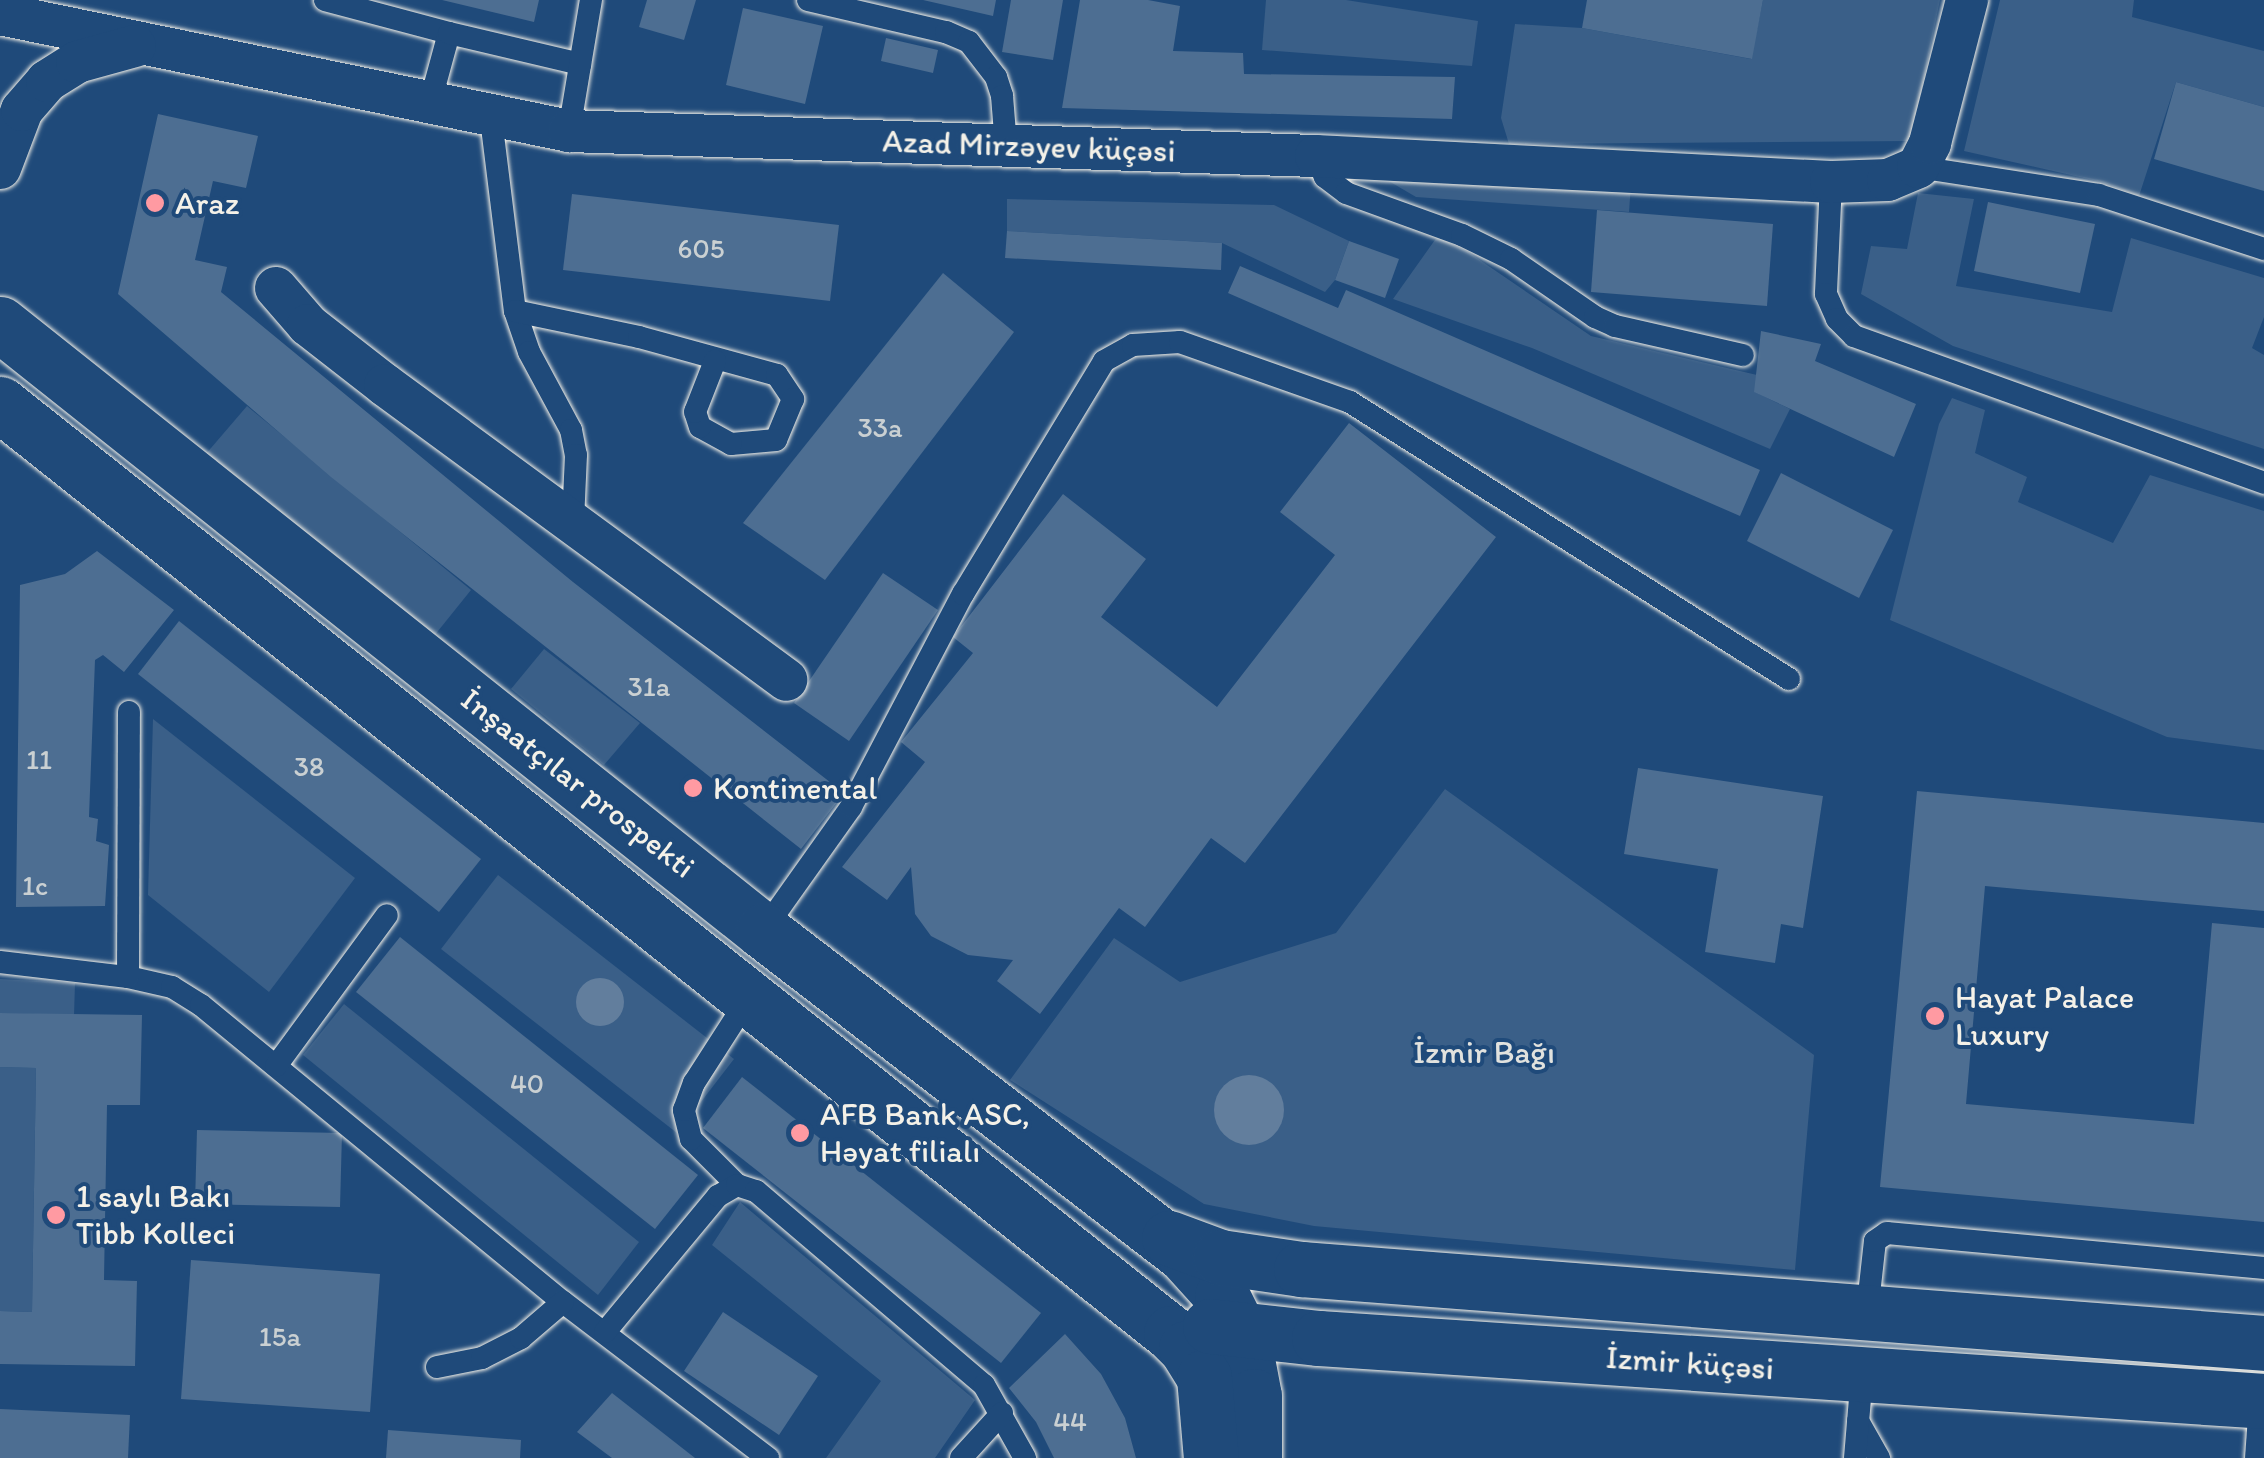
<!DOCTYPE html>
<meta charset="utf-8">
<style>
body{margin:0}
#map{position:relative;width:2264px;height:1458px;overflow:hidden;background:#1f4a7a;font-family:Itim,sans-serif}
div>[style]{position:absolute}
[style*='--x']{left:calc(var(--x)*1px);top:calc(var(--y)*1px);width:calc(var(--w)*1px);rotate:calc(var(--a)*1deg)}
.green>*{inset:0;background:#3a5f88}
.water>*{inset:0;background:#627e9d}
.round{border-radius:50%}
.building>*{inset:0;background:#4d6e92}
.roads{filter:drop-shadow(0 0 2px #f4f1e8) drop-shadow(0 0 2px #f4f1e8)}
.service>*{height:22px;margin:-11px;padding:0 11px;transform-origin:11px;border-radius:11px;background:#1f4a7a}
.minor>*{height:42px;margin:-21px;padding:0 21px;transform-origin:21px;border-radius:21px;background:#1f4a7a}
.primary>*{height:55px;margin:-27.5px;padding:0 27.5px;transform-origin:27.5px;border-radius:27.5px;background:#1f4a7a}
.dots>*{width:28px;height:28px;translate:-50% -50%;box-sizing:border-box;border:5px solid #1f4a7a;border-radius:50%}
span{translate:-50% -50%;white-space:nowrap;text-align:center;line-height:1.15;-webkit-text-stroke:8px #1f4a7a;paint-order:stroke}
.number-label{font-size:28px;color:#cad0d2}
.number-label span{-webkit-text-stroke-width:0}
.street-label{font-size:32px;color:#f4f1e8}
.poi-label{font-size:32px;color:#f4f1e8}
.left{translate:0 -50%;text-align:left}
.park-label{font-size:32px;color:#e1e2de}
</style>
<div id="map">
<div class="green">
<div style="clip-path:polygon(1266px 0,1346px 0,1478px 21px,1472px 66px,1262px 50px)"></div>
<div style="clip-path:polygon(1763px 0,1940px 0,1911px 141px,1509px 144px,1501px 118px,1515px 24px,1582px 28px,1751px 59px)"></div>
<div style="clip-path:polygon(2000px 0,2134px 0,2132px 17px,2264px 51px,2264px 107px,2176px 82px,2139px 196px,2102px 182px,1964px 151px)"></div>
<div style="clip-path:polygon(1382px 177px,1631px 184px,1629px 212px,1416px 197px)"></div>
<div style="clip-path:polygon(1918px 193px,1974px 199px,1956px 286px,2112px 312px,2131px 238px,2264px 278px,2264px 317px,2252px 348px,2264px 355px,2264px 449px,1953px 346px,1861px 294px,1871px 246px,1907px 249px)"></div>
<div style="clip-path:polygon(1007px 199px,1274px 205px,1349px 241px,1335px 280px,1325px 292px,1222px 243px,1007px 231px)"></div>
<div style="clip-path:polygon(1437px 237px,1468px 252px,1591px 336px,1757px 375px,1755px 392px,1790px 409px,1770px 449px,1532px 348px,1393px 299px)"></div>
<div style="clip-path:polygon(1952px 398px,1985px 410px,1975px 453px,2027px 477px,2018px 502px,2113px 543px,2150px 475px,2264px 511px,2264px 750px,2167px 737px,1890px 620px,1939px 424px)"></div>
<div style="clip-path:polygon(247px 406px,471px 590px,430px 641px,205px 455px)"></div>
<div style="clip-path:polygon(544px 649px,640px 723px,604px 765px,511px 689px)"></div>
<div style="clip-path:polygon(153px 719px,355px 878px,269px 992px,148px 895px)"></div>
<div style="clip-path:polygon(1445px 789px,1814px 1055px,1795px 1270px,1314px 1226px,1204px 1204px,1010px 1080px,1114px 938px,1180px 982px,1336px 933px)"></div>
<div style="clip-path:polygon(498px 875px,734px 1059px,677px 1133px,441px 949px)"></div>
<div style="clip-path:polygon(0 979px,75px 983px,74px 1015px,0 1013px)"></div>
<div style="clip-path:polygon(344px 1004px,639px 1242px,598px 1295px,303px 1055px)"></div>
<div style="clip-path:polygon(0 1067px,36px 1068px,32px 1312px,0 1311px)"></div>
<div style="clip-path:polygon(740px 1202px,975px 1400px,935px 1458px,826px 1458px,881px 1381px,712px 1245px)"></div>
</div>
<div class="water">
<div class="round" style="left:576px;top:978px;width:48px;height:48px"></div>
<div class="round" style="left:1214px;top:1075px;width:70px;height:70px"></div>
</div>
<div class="building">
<div style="clip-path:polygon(442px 0,539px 0,534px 22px)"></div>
<div style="clip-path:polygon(647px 0,696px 0,684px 40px,639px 27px)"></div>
<div style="clip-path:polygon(923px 0,996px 0,993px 16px)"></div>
<div style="clip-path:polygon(1011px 0,1063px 0,1053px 60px,1002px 52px)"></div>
<div style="clip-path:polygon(1080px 0,1148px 0,1180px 6px,1173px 51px,1243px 53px,1244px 74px,1455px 77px,1452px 119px,1062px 108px)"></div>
<div style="clip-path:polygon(1587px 0,1763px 0,1752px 59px,1582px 28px)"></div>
<div style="clip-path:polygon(743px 8px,823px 26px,805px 104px,726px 85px)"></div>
<div style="clip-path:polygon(886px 38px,938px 50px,933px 73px,881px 61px)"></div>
<div style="clip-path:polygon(2176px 82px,2264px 107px,2264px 191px,2154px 159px)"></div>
<div style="clip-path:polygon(158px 114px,258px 136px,246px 188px,213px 181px,195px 260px,227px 267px,221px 292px,573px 582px,844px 793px,801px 849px,331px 477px,118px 294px)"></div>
<div style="clip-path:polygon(572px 194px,839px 225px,830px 301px,563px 270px)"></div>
<div style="clip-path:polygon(1988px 202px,2095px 224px,2080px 293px,1974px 271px)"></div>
<div style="clip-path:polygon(1597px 210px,1773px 224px,1767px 306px,1591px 292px)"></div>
<div style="clip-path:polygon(1007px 231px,1222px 243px,1221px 270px,1005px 258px)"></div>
<div style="clip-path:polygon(1349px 241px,1399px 259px,1385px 298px,1335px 280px)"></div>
<div style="clip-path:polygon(1240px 266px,1338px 308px,1346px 290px,1760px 470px,1740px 516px,1228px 293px)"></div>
<div style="clip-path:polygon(943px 273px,1014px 332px,825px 580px,743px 523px)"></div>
<div style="clip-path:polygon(1761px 331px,1821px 344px,1815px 361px,1916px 404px,1894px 457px,1754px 392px)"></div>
<div style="clip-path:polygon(1349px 423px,1496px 537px,1245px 863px,1211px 838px,1145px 927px,1119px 908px,1040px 1014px,997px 981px,1013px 960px,968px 955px,931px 936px,915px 914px,911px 867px,887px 900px,842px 867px,925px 762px,901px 742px,973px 653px,953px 637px,1063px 494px,1146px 559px,1101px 617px,1217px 707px,1335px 555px,1280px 512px)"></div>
<div style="clip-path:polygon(1781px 473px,1893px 530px,1859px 598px,1747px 541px)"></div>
<div style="clip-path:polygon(97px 551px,174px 610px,124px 672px,103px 655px,95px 660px,89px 817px,98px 819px,96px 841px,109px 845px,105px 906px,16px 907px,20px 585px,65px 574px)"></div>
<div style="clip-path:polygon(883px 573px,938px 610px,849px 741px,794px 703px)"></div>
<div style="clip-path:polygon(179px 621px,481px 859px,439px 912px,138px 674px)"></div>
<div style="clip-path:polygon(1638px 768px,1823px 796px,1803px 928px,1781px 924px,1775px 963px,1705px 952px,1718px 869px,1624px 854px)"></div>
<div style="clip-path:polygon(1917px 791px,2264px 823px,2264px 911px,1985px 886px,1966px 1104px,2194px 1124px,2212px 923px,2264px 928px,2264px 1222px,1880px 1187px)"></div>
<div style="clip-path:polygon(400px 937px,698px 1175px,655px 1229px,356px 992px)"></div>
<div style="clip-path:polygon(0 1013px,142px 1015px,140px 1105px,107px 1105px,104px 1280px,137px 1281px,135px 1366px,0 1364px,0 1311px,32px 1312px,36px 1068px,0 1067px)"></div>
<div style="clip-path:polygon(742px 1077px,1041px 1313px,1001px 1363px,703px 1128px)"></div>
<div style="clip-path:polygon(197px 1130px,342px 1133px,340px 1207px,195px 1204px)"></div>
<div style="clip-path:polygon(191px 1260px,380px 1274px,370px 1412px,181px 1399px)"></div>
<div style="clip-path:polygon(723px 1312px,818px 1376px,779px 1435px,684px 1371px)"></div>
<div style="clip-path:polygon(1065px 1334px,1101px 1374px,1125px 1418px,1136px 1458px,1054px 1458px,1036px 1422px,1009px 1388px)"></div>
<div style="clip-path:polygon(612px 1393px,695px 1458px,612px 1458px,577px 1432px)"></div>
<div style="clip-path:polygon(0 1409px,130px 1415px,128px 1458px,0 1458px)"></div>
<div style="clip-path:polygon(388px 1430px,521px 1440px,520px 1458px,386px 1458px)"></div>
</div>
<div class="roads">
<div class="service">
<div style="--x:325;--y:0;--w:128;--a:14.9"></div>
<div style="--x:449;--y:33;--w:73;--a:105.2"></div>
<div style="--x:808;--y:0;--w:142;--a:13.1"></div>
<div style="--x:946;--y:32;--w:25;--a:23"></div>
<div style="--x:969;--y:42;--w:44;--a:52.4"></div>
<div style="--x:996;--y:77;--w:20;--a:72"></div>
<div style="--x:1002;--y:96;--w:50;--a:85.4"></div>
<div style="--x:449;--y:33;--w:135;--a:13.3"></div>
<div style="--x:491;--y:119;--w:193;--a:82.9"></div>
<div style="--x:515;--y:311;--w:43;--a:71.1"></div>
<div style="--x:529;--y:352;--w:89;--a:61.7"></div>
<div style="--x:571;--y:430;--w:25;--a:79"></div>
<div style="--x:576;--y:455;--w:66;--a:92.6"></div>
<div style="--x:569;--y:131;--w:133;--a:-80.5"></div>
<div style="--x:1316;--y:156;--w:23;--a:67"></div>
<div style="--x:1325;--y:177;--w:26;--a:37"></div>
<div style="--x:1346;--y:193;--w:123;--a:19.9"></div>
<div style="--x:1462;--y:235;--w:55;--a:26.1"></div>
<div style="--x:1511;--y:259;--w:102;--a:34.6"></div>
<div style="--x:1595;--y:317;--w:22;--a:24"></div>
<div style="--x:1615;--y:326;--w:131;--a:12.8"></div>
<div style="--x:1918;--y:167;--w:183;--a:8.8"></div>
<div style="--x:2099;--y:195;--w:174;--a:18.1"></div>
<div style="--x:1831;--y:182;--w:112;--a:92.6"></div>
<div style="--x:1826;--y:294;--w:27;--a:66"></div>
<div style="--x:1837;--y:319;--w:24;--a:45"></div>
<div style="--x:1854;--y:336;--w:436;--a:19.7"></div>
<div style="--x:515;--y:311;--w:127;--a:11.8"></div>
<div style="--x:639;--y:337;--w:143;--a:15.4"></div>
<div style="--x:777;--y:375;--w:29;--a:56"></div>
<div style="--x:793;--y:399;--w:44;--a:112.5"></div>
<div style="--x:776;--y:440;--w:45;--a:174.9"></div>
<div style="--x:731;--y:444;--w:35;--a:-151"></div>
<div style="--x:700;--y:427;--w:16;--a:-108"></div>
<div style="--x:695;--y:412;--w:55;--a:-68.6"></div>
<div style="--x:763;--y:931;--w:152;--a:-54.6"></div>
<div style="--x:851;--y:807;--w:241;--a:-62.3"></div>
<div style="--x:963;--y:594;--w:272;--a:-58.8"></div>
<div style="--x:1104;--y:361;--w:33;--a:-29"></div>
<div style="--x:1133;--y:345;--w:47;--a:-3.7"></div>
<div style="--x:1180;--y:342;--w:180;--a:19.4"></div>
<div style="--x:1350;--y:402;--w:519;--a:32.25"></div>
<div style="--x:0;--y:962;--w:129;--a:6.7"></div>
<div style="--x:128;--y:977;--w:45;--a:12.8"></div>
<div style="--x:172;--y:987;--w:34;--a:32"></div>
<div style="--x:201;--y:1005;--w:468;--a:39.4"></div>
<div style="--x:563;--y:1302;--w:258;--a:37.3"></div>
<div style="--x:128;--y:977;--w:265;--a:-89.8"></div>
<div style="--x:276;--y:1066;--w:187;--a:-53.7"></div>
<div style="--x:737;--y:1185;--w:65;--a:-135"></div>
<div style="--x:691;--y:1139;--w:30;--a:-104"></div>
<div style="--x:684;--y:1110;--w:29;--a:-70"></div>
<div style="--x:694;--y:1083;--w:100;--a:-57.3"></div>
<div style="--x:1867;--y:1313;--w:72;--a:-83.7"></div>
<div style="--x:1875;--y:1241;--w:14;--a:-34"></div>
<div style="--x:1887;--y:1233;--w:379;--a:5.3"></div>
<div style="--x:605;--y:1332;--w:177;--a:-50.3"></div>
<div style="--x:718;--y:1196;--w:22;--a:-30"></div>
<div style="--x:737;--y:1185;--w:20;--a:18"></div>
<div style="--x:756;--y:1191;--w:299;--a:40.4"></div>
<div style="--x:984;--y:1385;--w:84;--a:60.7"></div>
<div style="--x:437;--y:1367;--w:46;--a:-11.3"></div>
<div style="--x:482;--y:1358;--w:44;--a:-27.1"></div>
<div style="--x:521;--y:1338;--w:55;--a:-40.6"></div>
<div style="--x:1858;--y:1421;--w:43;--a:60.4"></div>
<div style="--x:961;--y:1458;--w:61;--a:-47.7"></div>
<div style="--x:1855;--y:1458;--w:83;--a:-85.2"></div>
<div style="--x:2256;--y:1458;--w:56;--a:-85.9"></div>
</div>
<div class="minor">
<div style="--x:0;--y:14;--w:581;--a:11.62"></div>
<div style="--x:569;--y:131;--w:747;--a:1.92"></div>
<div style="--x:1316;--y:156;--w:516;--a:2.89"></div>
<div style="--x:1831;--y:182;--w:57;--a:-2"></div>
<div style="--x:1888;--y:180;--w:33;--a:-23"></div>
<div style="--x:1918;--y:167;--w:27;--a:-63"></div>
<div style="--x:1930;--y:143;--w:148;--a:-75.5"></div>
<div style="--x:0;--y:168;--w:62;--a:-69.2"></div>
<div style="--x:22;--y:110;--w:38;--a:-49"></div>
<div style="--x:47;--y:81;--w:36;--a:-32"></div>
<div style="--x:77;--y:62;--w:60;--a:-15.4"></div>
<div style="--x:276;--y:288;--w:49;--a:49.1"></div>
<div style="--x:308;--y:325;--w:98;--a:37.9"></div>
<div style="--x:385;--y:385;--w:498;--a:36.3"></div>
</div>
<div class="primary">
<div style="--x:0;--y:324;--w:975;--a:38.5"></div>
<div style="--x:763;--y:931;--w:531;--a:37.5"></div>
<div style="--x:1184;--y:1254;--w:57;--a:47.9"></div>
<div style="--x:1222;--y:1296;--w:47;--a:63.4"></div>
<div style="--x:1243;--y:1338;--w:59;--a:79.3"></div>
<div style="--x:1254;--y:1396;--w:62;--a:90"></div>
<div style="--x:0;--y:404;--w:1495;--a:38.43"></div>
<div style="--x:1171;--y:1333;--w:21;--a:45"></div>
<div style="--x:1186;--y:1348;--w:34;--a:58"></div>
<div style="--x:1204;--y:1377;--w:81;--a:85.1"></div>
<div style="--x:1169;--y:1238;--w:54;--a:20.4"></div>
<div style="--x:1220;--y:1257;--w:82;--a:8.4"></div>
<div style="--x:1301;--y:1269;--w:966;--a:4.39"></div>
<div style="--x:1210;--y:1326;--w:110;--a:6.3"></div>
<div style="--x:1319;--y:1338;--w:947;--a:3.81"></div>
</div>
</div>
<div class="dots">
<div style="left:155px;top:203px;background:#ff9aa2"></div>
<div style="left:693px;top:788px;background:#ff9aa2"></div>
<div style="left:1935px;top:1016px;background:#ff9aa2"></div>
<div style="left:800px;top:1133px;background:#ff9aa2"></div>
<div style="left:56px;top:1215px;background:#ff9aa2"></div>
</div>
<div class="number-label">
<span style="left:701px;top:248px">605</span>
<span style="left:880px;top:427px">33a</span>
<span style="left:649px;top:686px">31a</span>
<span style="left:39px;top:759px">11</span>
<span style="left:309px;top:766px">38</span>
<span style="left:35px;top:885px">1c</span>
<span style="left:527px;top:1083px">40</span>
<span style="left:280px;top:1336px">15a</span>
<span style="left:1070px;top:1421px">44</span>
</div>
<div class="street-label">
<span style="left:1029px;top:146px;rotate:2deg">Azad Mirzəyev küçəsi</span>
<span style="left:578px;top:783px;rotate:38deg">İnşaatçılar prospekti</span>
<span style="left:1690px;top:1363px;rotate:4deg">İzmir küçəsi</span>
</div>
<div class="poi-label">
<span class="left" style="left:175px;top:203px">Araz</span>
<span class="left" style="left:713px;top:788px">Kontinental</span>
<span class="left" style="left:1955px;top:1016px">Hayat Palace<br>Luxury</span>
<span class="left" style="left:820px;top:1133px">AFB Bank ASC,<br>Həyat filialı</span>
<span class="left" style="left:76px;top:1215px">1 saylı Bakı<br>Tibb Kolleci</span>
</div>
<div class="park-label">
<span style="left:1484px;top:1052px">İzmir Bağı</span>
</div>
</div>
